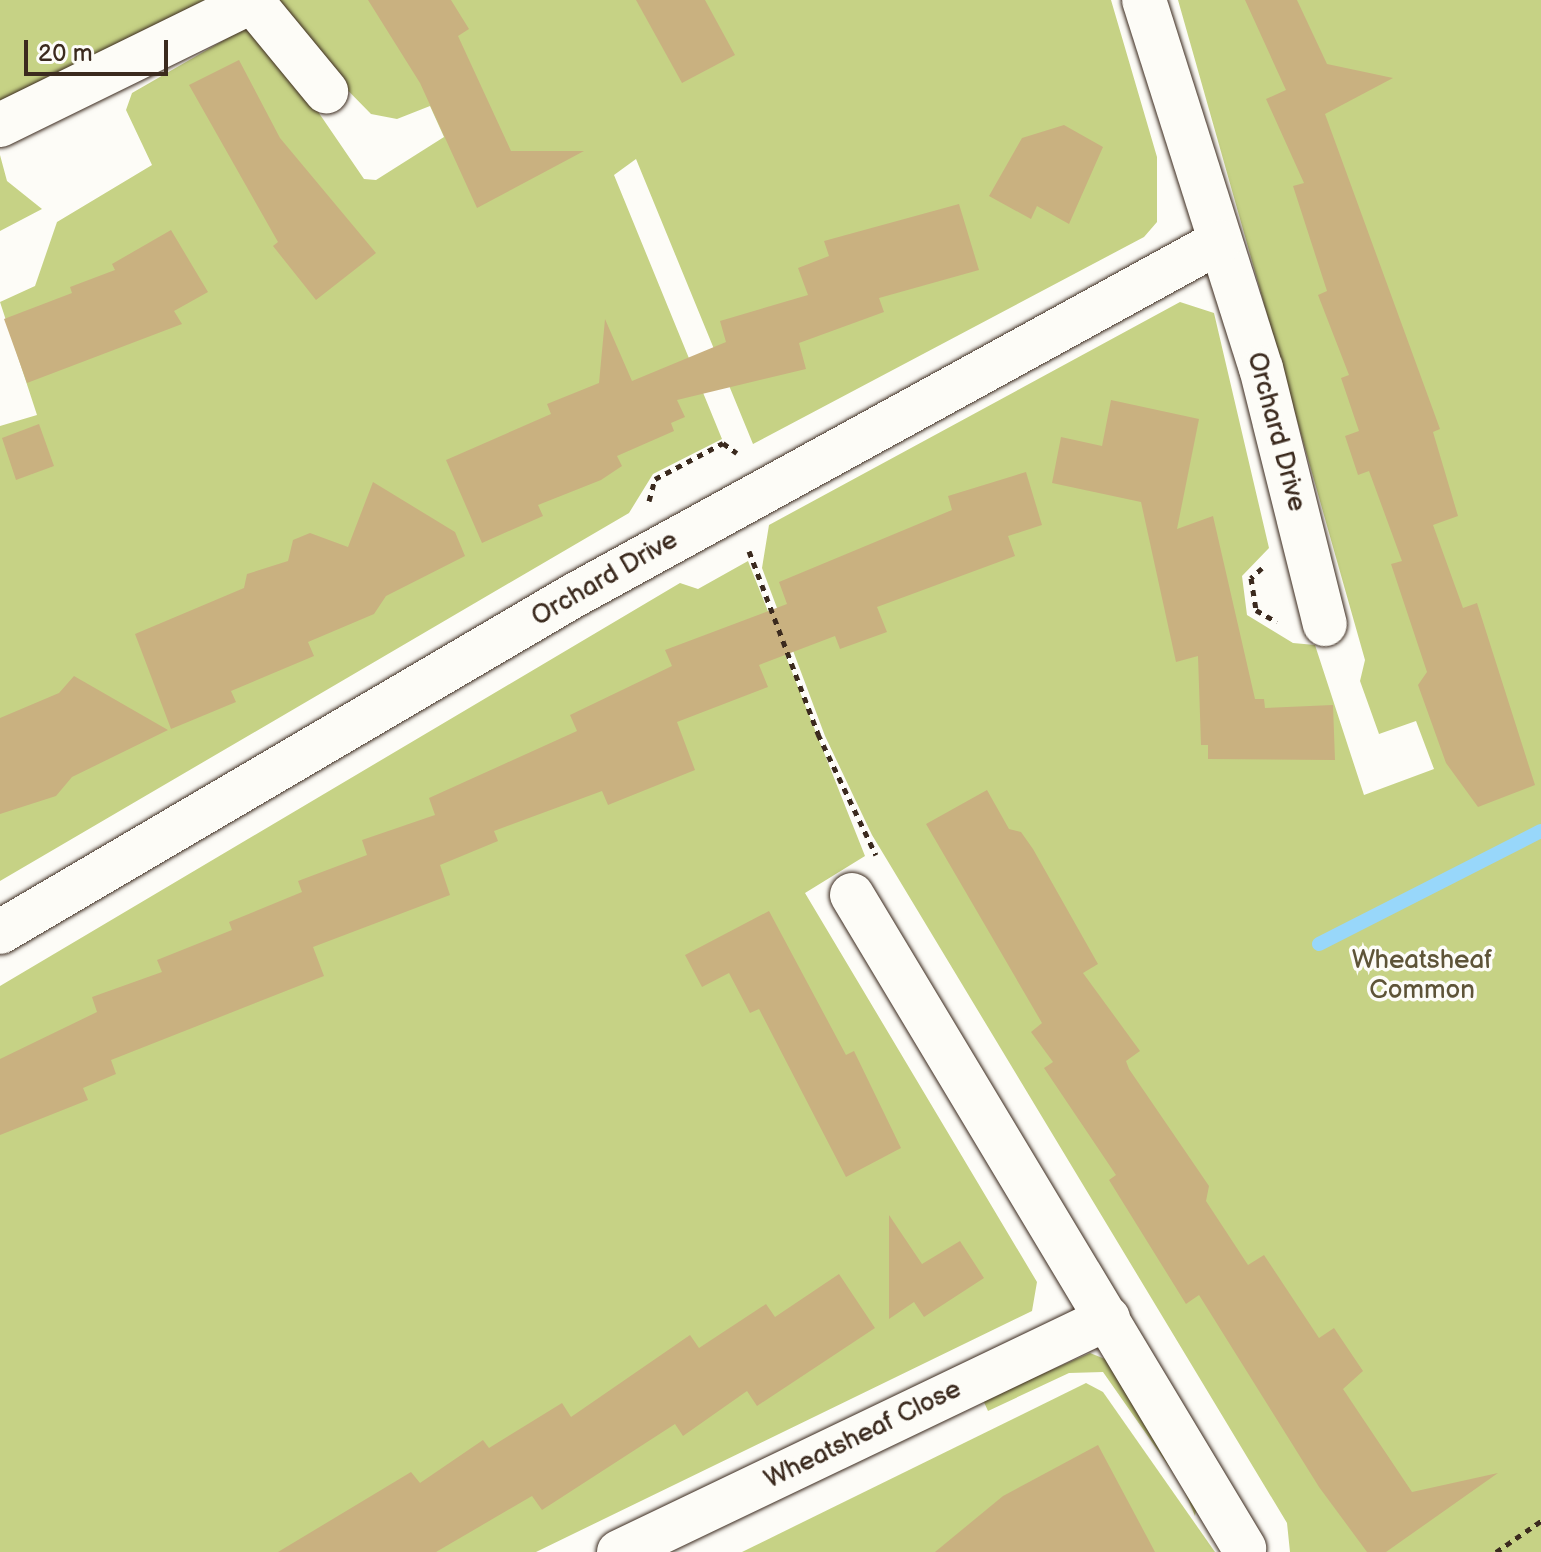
<!DOCTYPE html>
<style>
body{margin:0}
#map{position:relative;width:1541px;height:1552px;overflow:hidden;background:#fdfcf7;font-family:"Balsamiq Sans",sans-serif}
div>[style]{position:absolute}
[style*='--x']{left:calc(var(--x)*1px);top:calc(var(--y)*1px);width:calc(var(--w)*1px);rotate:calc(var(--a)*1deg)}
.green>*{inset:0;background:#c6d285}
.stream>*{height:14px;margin:-7px;padding:0 7px;transform-origin:7px;border-radius:7px;background:#98d7fa}
.building>*{inset:0;background:#c9b180}
.path>*{height:5px;margin-top:-2.5px;transform-origin:0;background:repeating-linear-gradient(90deg,#3b2a1e 0 6px,transparent 0 12px)}
.roads{filter:drop-shadow(0 0 2px #3b2a1e) drop-shadow(0 0 2px #3b2a1e)}
.minor>*{height:44px;margin:-22px;padding:0 22px;transform-origin:22px;border-radius:22px;background:#fdfcf7}
span{translate:-50% -50%;white-space:nowrap;text-align:center;line-height:1.15;-webkit-text-stroke:7px #fdfcf7;paint-order:stroke}
.street-label{font-size:26px;color:#3b2a1e}
.park-label{font-size:26px;color:#5e5438}
.scale{position:absolute;left:24px;top:40px;width:144px;height:36px;box-sizing:border-box;border:4px solid #3b2a1e;border-top:0;padding-left:10px;font-size:24px;line-height:28px;white-space:nowrap;color:#3b2a1e;-webkit-text-stroke:6px #fdfcf7;paint-order:stroke}
</style>
<div id="map">
<div class="green">
<div style="clip-path:polygon(0 0,207px 0,0 109px)"></div>
<div style="clip-path:polygon(272px 0,1111px 0,1157px 157px,1157px 222px,1144px 237px,753px 444px,636px 159px,614px 175px,722px 439px,653px 474px,629px 513px,0 881px,0 426px,37px 415px,0 302px,35px 286px,57px 222px,152px 165px,126px 110px,132px 93px,245px 28px,267px 37px,364px 179px,376px 180px,444px 137px,430px 106px,397px 119px,371px 114px,273px 14px)"></div>
<div style="clip-path:polygon(1178px 0,1541px 0,1541px 1552px,1290px 1552px,1287px 1523px,872px 835px,825px 736px,762px 568px,769px 525px,1180px 302px,1214px 313px,1269px 548px,1242px 576px,1247px 615px,1293px 643px,1315px 645px,1364px 795px,1434px 769px,1416px 721px,1379px 734px,1360px 681px,1365px 660px)"></div>
<div style="clip-path:polygon(0 155px,7px 181px,42px 209px,0 231px)"></div>
<div style="clip-path:polygon(748px 561px,865px 856px,805px 893px,1037px 1282px,1032px 1311px,536px 1552px,0 1552px,0 986px,680px 583px,698px 589px)"></div>
<div style="clip-path:polygon(1090px 1353px,1110px 1361px,1197px 1506px,1195px 1516px,1182px 1485px,1103px 1372px,1069px 1373px,988px 1411px,983px 1400px)"></div>
<div style="clip-path:polygon(1086px 1383px,1103px 1392px,1215px 1552px,742px 1552px)"></div>
</div>
<div class="stream">
<div style="--x:1319;--y:944;--w:249;--a:-27"></div>
</div>
<div class="building">
<div style="clip-path:polygon(368px 0,451px 0,469px 29px,458px 36px,511px 151px,584px 151px,477px 208px,420px 83px)"></div>
<div style="clip-path:polygon(636px 0,705px 0,735px 55px,682px 83px)"></div>
<div style="clip-path:polygon(1245px 0,1297px 0,1327px 64px,1393px 78px,1325px 114px,1440px 429px,1433px 432px,1458px 516px,1433px 525px,1463px 608px,1477px 603px,1535px 785px,1478px 807px,1446px 763px,1418px 685px,1427px 672px,1391px 564px,1402px 561px,1369px 471px,1358px 475px,1345px 436px,1359px 431px,1341px 378px,1349px 375px,1318px 295px,1327px 291px,1293px 186px,1304px 183px,1266px 99px,1286px 90px)"></div>
<div style="clip-path:polygon(239px 60px,280px 138px,376px 253px,316px 300px,273px 246px,278px 242px,189px 85px)"></div>
<div style="clip-path:polygon(1064px 125px,1103px 147px,1069px 224px,1037px 206px,1031px 219px,989px 196px,1022px 138px)"></div>
<div style="clip-path:polygon(959px 204px,979px 270px,879px 298px,884px 312px,799px 343px,806px 369px,677px 400px,685px 417px,671px 423px,674px 431px,617px 456px,622px 466px,601px 480px,538px 505px,543px 516px,482px 543px,446px 460px,551px 414px,547px 404px,599px 383px,605px 319px,632px 381px,726px 342px,720px 321px,808px 295px,798px 268px,829px 256px,824px 241px)"></div>
<div style="clip-path:polygon(171px 230px,208px 292px,174px 311px,182px 324px,27px 383px,4px 319px,72px 293px,70px 287px,115px 270px,112px 264px)"></div>
<div style="clip-path:polygon(1111px 400px,1199px 419px,1177px 529px,1213px 516px,1255px 699px,1264px 699px,1265px 708px,1333px 705px,1335px 760px,1208px 759px,1208px 745px,1201px 745px,1198px 656px,1176px 662px,1141px 502px,1052px 483px,1061px 437px,1102px 446px)"></div>
<div style="clip-path:polygon(39px 424px,54px 466px,16px 480px,2px 438px)"></div>
<div style="clip-path:polygon(1026px 472px,1042px 525px,1008px 536px,1015px 556px,877px 607px,887px 632px,840px 649px,835px 636px,759px 665px,768px 687px,677px 722px,695px 770px,608px 805px,602px 791px,494px 831px,498px 841px,440px 865px,450px 895px,313px 947px,324px 976px,111px 1060px,116px 1074px,83px 1088px,88px 1100px,0 1135px,0 1059px,97px 1012px,92px 997px,162px 972px,157px 960px,232px 930px,229px 922px,302px 892px,298px 881px,367px 855px,362px 840px,435px 815px,429px 798px,577px 731px,570px 715px,672px 666px,665px 650px,787px 604px,779px 582px,952px 510px,948px 496px)"></div>
<div style="clip-path:polygon(373px 482px,455px 532px,465px 556px,386px 596px,374px 614px,308px 642px,314px 656px,231px 691px,236px 702px,171px 729px,135px 634px,244px 588px,247px 574px,288px 561px,293px 540px,310px 533px,348px 547px)"></div>
<div style="clip-path:polygon(74px 676px,168px 730px,72px 777px,56px 796px,0 814px,0 718px,59px 693px)"></div>
<div style="clip-path:polygon(987px 790px,1009px 829px,1021px 832px,1033px 849px,1098px 964px,1083px 973px,1140px 1051px,1126px 1061px,1129px 1069px,1209px 1186px,1206px 1201px,1248px 1265px,1264px 1255px,1319px 1338px,1334px 1328px,1363px 1371px,1343px 1389px,1412px 1492px,1498px 1473px,1386px 1552px,1367px 1552px,1319px 1487px,1199px 1295px,1186px 1304px,1109px 1180px,1116px 1175px,1044px 1068px,1053px 1062px,1031px 1032px,1042px 1023px,926px 824px)"></div>
<div style="clip-path:polygon(769px 911px,846px 1055px,854px 1051px,901px 1148px,846px 1177px,759px 1009px,750px 1013px,729px 973px,702px 987px,685px 955px)"></div>
<div style="clip-path:polygon(889px 1215px,922px 1264px,960px 1241px,984px 1278px,924px 1317px,914px 1302px,889px 1319px)"></div>
<div style="clip-path:polygon(839px 1274px,875px 1328px,757px 1406px,747px 1391px,683px 1436px,675px 1424px,542px 1510px,532px 1496px,436px 1552px,278px 1552px,411px 1472px,420px 1483px,483px 1440px,489px 1448px,562px 1403px,571px 1417px,690px 1335px,699px 1348px,766px 1304px,775px 1317px)"></div>
<div style="clip-path:polygon(1098px 1445px,1155px 1552px,935px 1552px,1003px 1496px)"></div>
</div>
<div class="path">
<div style="--x:649;--y:501;--w:23;--a:-75"></div>
<div style="--x:655;--y:479;--w:77;--a:-27.9"></div>
<div style="--x:723;--y:443;--w:17;--a:36"></div>
<div style="--x:749;--y:551;--w:196;--a:69.3"></div>
<div style="--x:818;--y:734;--w:134;--a:64.4"></div>
<div style="--x:1262;--y:568;--w:15;--a:138"></div>
<div style="--x:1251;--y:578;--w:32;--a:81"></div>
<div style="--x:1256;--y:610;--w:24;--a:30"></div>
<div style="--x:1496;--y:1552;--w:55;--a:-34.6"></div>
</div>
<div class="roads">
<div class="minor">
<div style="--x:1144;--y:0;--w:386;--a:72.4"></div>
<div style="--x:1261;--y:368;--w:264;--a:76"></div>
<div style="--x:255;--y:5;--w:112;--a:50.5"></div>
<div style="--x:0;--y:125;--w:284;--a:-26.1"></div>
<div style="--x:852;--y:895;--w:762;--a:59.02"></div>
<div style="--x:0;--y:932;--w:664;--a:-30.39"></div>
<div style="--x:573;--y:596;--w:737;--a:-28.72"></div>
<div style="--x:619;--y:1552;--w:542;--a:-25.57"></div>
</div>
</div>
<div class="street-label">
<span style="left:1276px;top:432px;rotate:75deg">Orchard Drive</span>
<span style="left:605px;top:579px;rotate:-30deg">Orchard Drive</span>
<span style="left:863px;top:1435px;rotate:-26deg">Wheatsheaf Close</span>
</div>
<div class="park-label">
<span style="left:1422px;top:976px">Wheatsheaf<br>Common</span>
</div>
<div class="scale">20 m</div>
</div>
